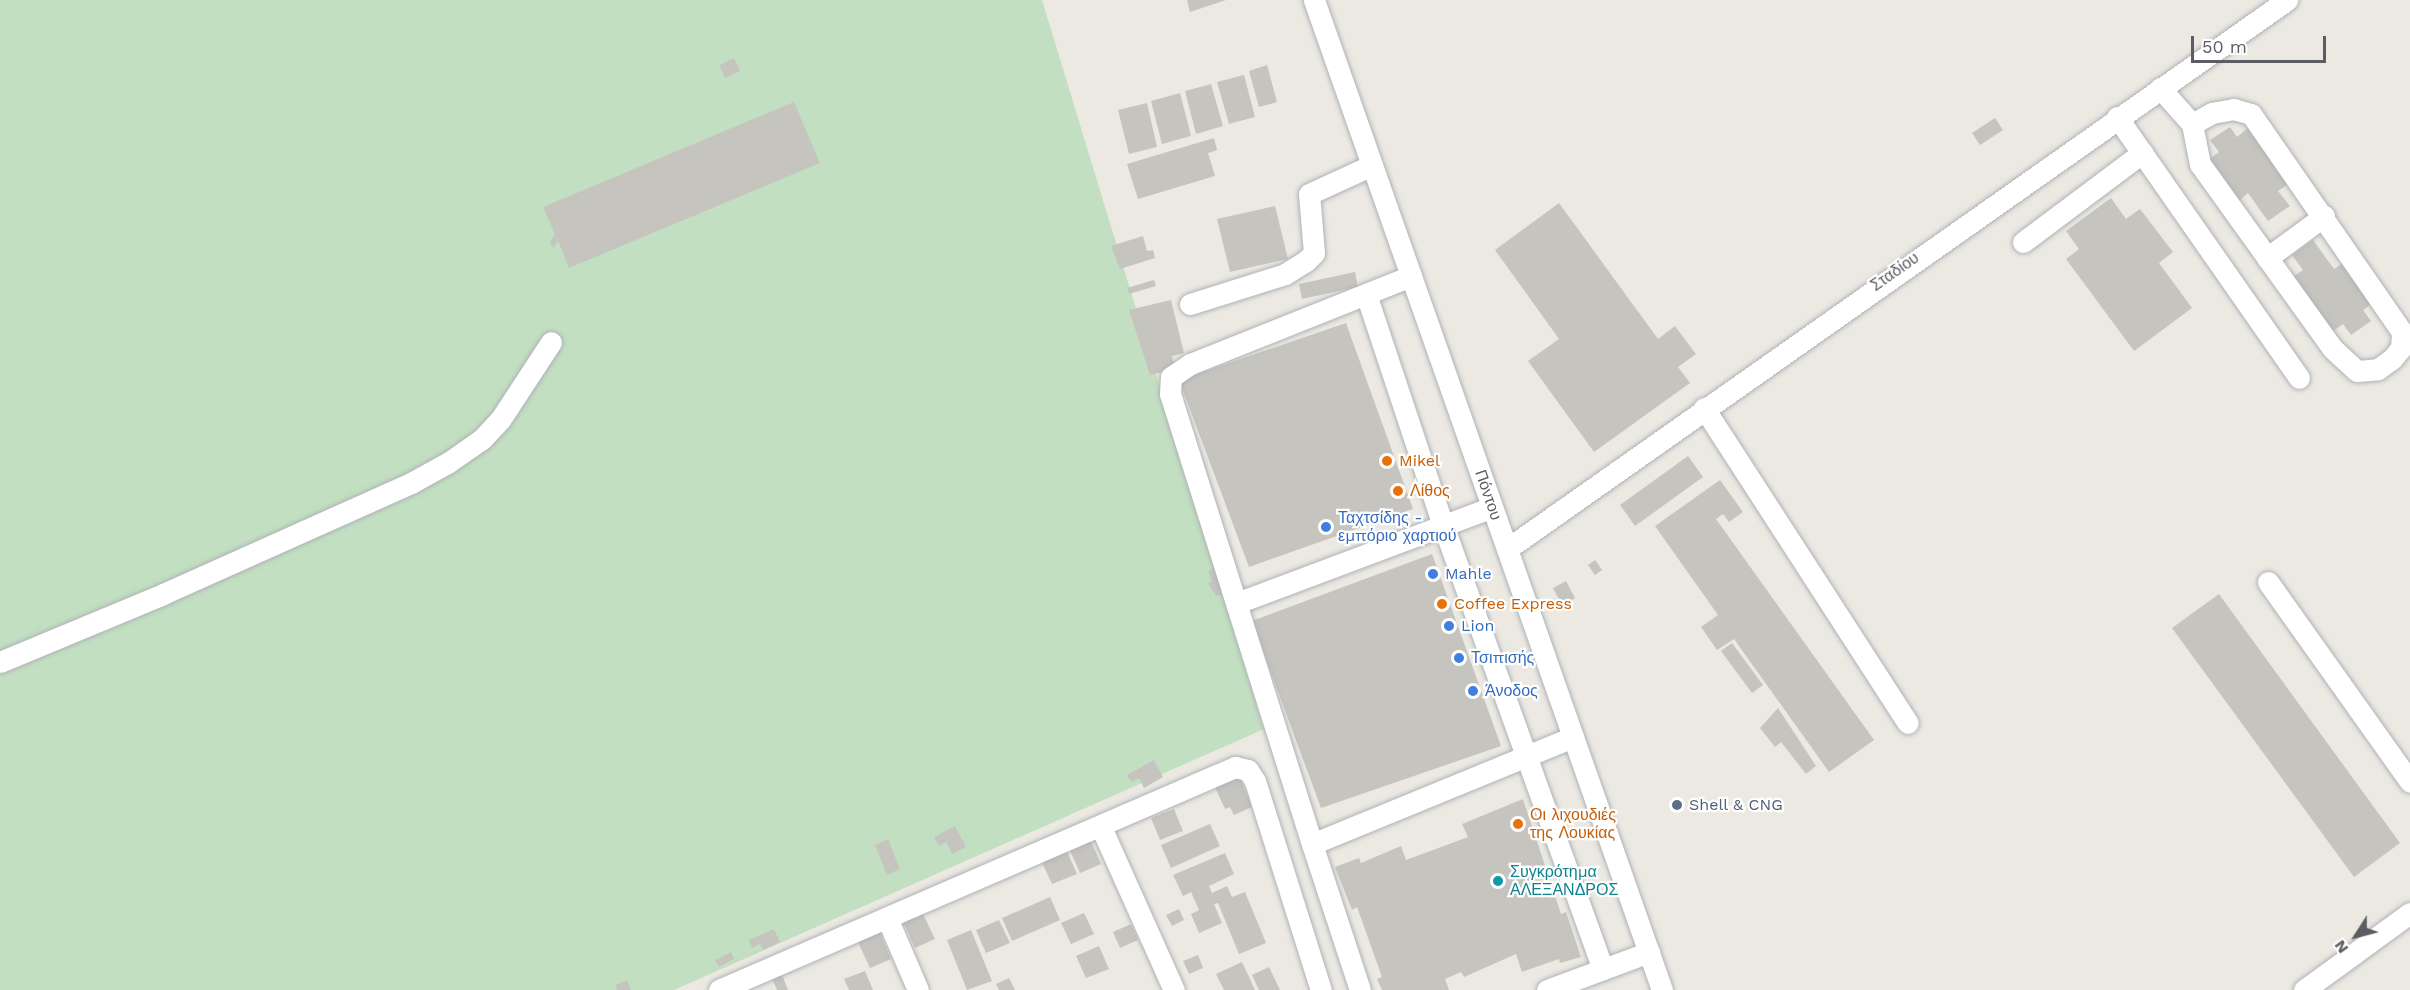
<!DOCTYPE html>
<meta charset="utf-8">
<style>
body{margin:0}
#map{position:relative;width:2410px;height:990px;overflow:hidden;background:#ebe9e2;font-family:"Work Sans",sans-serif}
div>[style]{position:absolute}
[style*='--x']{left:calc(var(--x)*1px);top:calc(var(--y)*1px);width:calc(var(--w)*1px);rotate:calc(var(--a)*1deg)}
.green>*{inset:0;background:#c2e0c1}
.building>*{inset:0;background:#c6c4bf}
.roads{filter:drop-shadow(0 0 2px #afb2b6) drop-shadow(0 0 2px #afb2b6)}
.minor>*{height:21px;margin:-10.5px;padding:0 10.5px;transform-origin:10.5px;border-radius:10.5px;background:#fff}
.dots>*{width:16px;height:16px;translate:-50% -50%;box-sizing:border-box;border:3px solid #fff;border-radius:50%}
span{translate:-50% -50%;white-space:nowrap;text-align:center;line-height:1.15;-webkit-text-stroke:4.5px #fff;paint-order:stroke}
.street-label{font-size:16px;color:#5a5d61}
.food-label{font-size:16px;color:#c56008}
.left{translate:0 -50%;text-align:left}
.shop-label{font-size:16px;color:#366cbe}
.service-label{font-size:16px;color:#4e5e75}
.culture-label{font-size:16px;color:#0d838f}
.north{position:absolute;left:2326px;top:906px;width:60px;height:60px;-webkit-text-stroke:4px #fff;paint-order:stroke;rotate:234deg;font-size:16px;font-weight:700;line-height:24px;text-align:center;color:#5a5d61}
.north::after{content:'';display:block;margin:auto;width:21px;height:27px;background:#5a5d61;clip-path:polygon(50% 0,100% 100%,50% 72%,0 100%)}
.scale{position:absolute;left:2191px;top:36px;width:135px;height:27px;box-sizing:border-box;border:3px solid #5a5d61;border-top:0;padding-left:8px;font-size:18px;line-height:21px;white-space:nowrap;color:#5a5d61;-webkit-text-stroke:4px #fff;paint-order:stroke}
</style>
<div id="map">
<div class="green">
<div style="clip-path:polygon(0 0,1042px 0,1264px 729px,674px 990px,0 990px)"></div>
</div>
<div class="building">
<div style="clip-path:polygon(1187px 0,1226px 0,1190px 12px)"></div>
<div style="clip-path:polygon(734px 58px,740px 71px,725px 78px,719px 65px)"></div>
<div style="clip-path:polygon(1267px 65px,1277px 102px,1259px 107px,1249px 71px)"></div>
<div style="clip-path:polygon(1244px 75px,1255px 117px,1229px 124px,1217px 82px)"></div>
<div style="clip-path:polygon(1211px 84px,1223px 126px,1196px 134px,1185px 91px)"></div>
<div style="clip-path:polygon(1180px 93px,1191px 136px,1162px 144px,1151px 101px)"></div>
<div style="clip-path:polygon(794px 102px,820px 163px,569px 268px,558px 241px,554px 248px,550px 243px,555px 234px,543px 207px)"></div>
<div style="clip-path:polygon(1147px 103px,1157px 147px,1129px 154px,1118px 110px)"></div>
<div style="clip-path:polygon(1995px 118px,2003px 130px,1980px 145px,1972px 133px)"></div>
<div style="clip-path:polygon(2230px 127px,2237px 137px,2248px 128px,2288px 184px,2278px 191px,2290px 206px,2268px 221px,2248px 193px,2239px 201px,2208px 160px,2219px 152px,2210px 140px)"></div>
<div style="clip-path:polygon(1214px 138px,1217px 150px,1208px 153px,1215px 176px,1138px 199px,1127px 164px)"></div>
<div style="clip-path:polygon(2111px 198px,2126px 219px,2140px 209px,2173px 252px,2159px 263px,2192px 308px,2134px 351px,2066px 259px,2079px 249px,2066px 231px)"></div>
<div style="clip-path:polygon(1559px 203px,1658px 339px,1675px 326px,1696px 354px,1678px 367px,1690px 383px,1594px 452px,1528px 361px,1559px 339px,1495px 250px)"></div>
<div style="clip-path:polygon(1275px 206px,1288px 259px,1230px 272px,1217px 219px)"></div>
<div style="clip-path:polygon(1143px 236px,1147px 251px,1153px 250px,1155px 258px,1120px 269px,1111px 246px)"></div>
<div style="clip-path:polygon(2313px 240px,2334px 269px,2343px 263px,2373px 303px,2363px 310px,2371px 321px,2351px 335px,2343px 324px,2332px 332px,2293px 277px,2303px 270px,2292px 255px)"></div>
<div style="clip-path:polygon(1355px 272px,1358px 287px,1302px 299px,1299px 284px)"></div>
<div style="clip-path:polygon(1154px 280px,1156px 286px,1129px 294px,1127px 288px)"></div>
<div style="clip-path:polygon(1171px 300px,1184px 353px,1172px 356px,1175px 369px,1150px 375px,1129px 310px)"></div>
<div style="clip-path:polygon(1346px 323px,1413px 509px,1249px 567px,1179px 380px)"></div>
<div style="clip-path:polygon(1688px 456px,1703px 477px,1635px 526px,1620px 505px)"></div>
<div style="clip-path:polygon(1720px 480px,1743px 512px,1729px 522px,1723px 514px,1716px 519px,1874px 740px,1829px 772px,1734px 639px,1717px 650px,1701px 627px,1718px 615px,1655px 526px)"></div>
<div style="clip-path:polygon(1432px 554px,1501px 746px,1321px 808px,1252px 621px)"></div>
<div style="clip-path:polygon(1595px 560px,1602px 570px,1595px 575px,1588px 565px)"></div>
<div style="clip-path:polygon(1220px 567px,1228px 592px,1216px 596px,1208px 583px,1212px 582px,1208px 571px)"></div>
<div style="clip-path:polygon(1566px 581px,1575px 598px,1562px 605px,1553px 588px)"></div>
<div style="clip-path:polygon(2219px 594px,2400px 843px,2354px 877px,2172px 628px)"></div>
<div style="clip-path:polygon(1732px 643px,1763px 685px,1752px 693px,1721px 651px)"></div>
<div style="clip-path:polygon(1778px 708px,1816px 766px,1806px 774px,1781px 742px,1775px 747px,1760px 728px)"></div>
<div style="clip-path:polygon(1154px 760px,1163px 777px,1144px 788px,1139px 778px,1131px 782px,1127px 775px)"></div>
<div style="clip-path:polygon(1239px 776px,1252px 807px,1234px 815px,1230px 807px,1225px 809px,1215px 787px)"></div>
<div style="clip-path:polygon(1523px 799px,1561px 914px,1566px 912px,1581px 957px,1560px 963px,1559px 959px,1522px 972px,1516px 954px,1464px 977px,1461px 972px,1445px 979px,1449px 990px,1382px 990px,1377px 979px,1382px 977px,1357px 907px,1352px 910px,1335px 867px,1359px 858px,1361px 863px,1401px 846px,1406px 860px,1468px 837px,1462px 824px)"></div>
<div style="clip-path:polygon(1174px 809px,1183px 831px,1160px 840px,1151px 818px)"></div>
<div style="clip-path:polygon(1210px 824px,1220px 846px,1171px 868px,1161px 845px)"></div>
<div style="clip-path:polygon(955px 826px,966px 847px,952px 854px,946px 842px,939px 846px,934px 837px)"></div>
<div style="clip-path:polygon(888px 839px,900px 869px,887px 875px,875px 845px)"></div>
<div style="clip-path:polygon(1090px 839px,1101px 864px,1080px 873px,1069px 848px)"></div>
<div style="clip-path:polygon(1066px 849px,1077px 874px,1052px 884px,1041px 860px)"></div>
<div style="clip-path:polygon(1225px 853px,1234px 874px,1209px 886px,1212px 893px,1227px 886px,1232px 897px,1245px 892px,1266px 943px,1239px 954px,1218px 903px,1214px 904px,1222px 923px,1199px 933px,1191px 914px,1199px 910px,1191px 892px,1183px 896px,1173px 875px)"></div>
<div style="clip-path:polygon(1050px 897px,1060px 920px,1012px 941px,1002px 918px)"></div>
<div style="clip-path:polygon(1179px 909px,1184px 920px,1172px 926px,1166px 915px)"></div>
<div style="clip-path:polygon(921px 910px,935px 939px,915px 948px,902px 919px)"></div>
<div style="clip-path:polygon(1084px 913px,1094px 934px,1071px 944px,1061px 923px)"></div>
<div style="clip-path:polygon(999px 920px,1010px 943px,986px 953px,976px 930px)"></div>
<div style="clip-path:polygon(1131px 924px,1138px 940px,1120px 948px,1113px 932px)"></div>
<div style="clip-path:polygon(774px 929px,780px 942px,763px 950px,760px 944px,752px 948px,749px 940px)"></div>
<div style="clip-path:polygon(971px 930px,992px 981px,967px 990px,947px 940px)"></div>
<div style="clip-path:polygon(879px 931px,891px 959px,870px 968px,857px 940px)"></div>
<div style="clip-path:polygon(1099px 946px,1109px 969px,1086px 978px,1076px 956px)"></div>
<div style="clip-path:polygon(731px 952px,734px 959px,719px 967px,715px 960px)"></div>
<div style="clip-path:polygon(1198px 955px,1203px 968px,1189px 974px,1183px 961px)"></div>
<div style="clip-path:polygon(1242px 962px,1255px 990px,1224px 990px,1216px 974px)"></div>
<div style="clip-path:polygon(1269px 967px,1280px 990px,1259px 990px,1252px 975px)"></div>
<div style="clip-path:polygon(865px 971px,873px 990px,849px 990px,844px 979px)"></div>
<div style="clip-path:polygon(781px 972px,788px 990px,777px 990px,771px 976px)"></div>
<div style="clip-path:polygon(1009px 978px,1015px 990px,999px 990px,996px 984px)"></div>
<div style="clip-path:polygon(627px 980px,631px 990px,617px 990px,615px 985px)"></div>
</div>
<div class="roads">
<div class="minor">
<div style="--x:1314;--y:0;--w:1049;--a:70.63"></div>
<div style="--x:2160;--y:88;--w:48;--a:48.4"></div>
<div style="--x:2192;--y:124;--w:41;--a:78.7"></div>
<div style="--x:2200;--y:164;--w:226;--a:54.3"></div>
<div style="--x:2332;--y:348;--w:34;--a:43"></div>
<div style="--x:2357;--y:371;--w:21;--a:-5"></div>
<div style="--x:2378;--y:369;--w:17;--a:-36"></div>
<div style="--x:2392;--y:359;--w:14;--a:-51"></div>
<div style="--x:2401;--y:348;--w:16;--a:-86"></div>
<div style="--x:2402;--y:332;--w:265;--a:-124.7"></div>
<div style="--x:2251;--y:114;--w:18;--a:-164"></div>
<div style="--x:2234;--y:109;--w:22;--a:170"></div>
<div style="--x:2212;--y:113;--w:23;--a:151"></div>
<div style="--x:2117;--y:117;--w:318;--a:55.1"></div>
<div style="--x:2023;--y:242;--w:149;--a:-36.8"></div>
<div style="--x:2267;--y:258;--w:71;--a:-36.4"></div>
<div style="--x:1366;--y:294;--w:243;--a:71.6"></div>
<div style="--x:1443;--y:525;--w:472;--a:70.2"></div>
<div style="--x:1190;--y:304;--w:100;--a:-17.5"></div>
<div style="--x:1285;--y:274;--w:25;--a:-32"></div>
<div style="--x:1306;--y:261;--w:11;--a:-45"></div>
<div style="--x:1314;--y:253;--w:59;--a:-94.8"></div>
<div style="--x:1309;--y:194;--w:69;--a:-24.7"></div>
<div style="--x:1704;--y:408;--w:375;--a:57.1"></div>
<div style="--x:1507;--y:549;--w:954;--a:-35.14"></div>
<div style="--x:2268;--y:582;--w:245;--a:54.6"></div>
<div style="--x:1237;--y:603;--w:272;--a:-20.6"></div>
<div style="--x:0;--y:662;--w:177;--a:-22.6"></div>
<div style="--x:163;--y:594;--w:272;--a:-24.1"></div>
<div style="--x:411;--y:483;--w:43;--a:-28.9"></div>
<div style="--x:449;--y:462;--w:40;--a:-34.9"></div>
<div style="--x:482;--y:439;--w:26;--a:-47"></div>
<div style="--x:500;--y:420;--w:93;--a:-56.8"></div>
<div style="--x:1101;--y:827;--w:179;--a:65.9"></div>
<div style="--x:1312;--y:844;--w:472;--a:-107.5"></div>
<div style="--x:1170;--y:394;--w:17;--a:-87"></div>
<div style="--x:1171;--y:377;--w:23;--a:-34"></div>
<div style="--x:1190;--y:364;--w:238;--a:-21.7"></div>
<div style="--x:887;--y:918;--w:78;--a:66.7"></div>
<div style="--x:719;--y:990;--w:562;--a:-23.37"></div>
<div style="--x:1235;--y:767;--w:13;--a:13"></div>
<div style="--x:1248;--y:770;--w:13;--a:58"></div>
<div style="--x:1255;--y:781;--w:219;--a:72.5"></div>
<div style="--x:1360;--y:990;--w:154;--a:-108.2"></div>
<div style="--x:1312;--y:844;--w:282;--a:-22.3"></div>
<div style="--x:1547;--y:990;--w:109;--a:-20.4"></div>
<div style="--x:2304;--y:990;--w:131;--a:-36"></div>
</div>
</div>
<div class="dots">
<div style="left:1387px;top:461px;background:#e8710a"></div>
<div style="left:1398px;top:491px;background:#e8710a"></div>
<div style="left:1326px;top:527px;background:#3f7fe0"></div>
<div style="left:1433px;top:574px;background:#3f7fe0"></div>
<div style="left:1442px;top:604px;background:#e8710a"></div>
<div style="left:1449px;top:626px;background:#3f7fe0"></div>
<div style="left:1459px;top:658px;background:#3f7fe0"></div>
<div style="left:1473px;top:691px;background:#3f7fe0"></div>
<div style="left:1677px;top:805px;background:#5c6f8a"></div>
<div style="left:1518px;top:824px;background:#e8710a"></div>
<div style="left:1498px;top:881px;background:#0f9aa8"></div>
</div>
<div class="street-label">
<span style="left:1895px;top:272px;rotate:-35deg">Σταδίου</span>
<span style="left:1488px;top:495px;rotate:71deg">Πόντου</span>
</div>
<div class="food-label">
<span class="left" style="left:1399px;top:461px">Mikel</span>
<span class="left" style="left:1410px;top:491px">Λίθος</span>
<span class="left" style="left:1454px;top:604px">Coffee Express</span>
<span class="left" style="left:1530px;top:824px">Οι λιχουδιές<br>της Λουκίας</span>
</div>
<div class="shop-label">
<span class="left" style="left:1338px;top:527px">Ταχτσίδης -<br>εμπόριο χαρτιού</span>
<span class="left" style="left:1445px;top:574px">Mahle</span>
<span class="left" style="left:1461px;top:626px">Lion</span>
<span class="left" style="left:1471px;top:658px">Τσιπισής</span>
<span class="left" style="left:1485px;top:691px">Άνοδος</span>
</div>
<div class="service-label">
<span class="left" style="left:1689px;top:805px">Shell &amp; CNG</span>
</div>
<div class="culture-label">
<span class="left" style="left:1510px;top:881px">Συγκρότημα<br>ΑΛΕΞΑΝΔΡΟΣ</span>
</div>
<div class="north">N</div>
<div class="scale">50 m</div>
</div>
